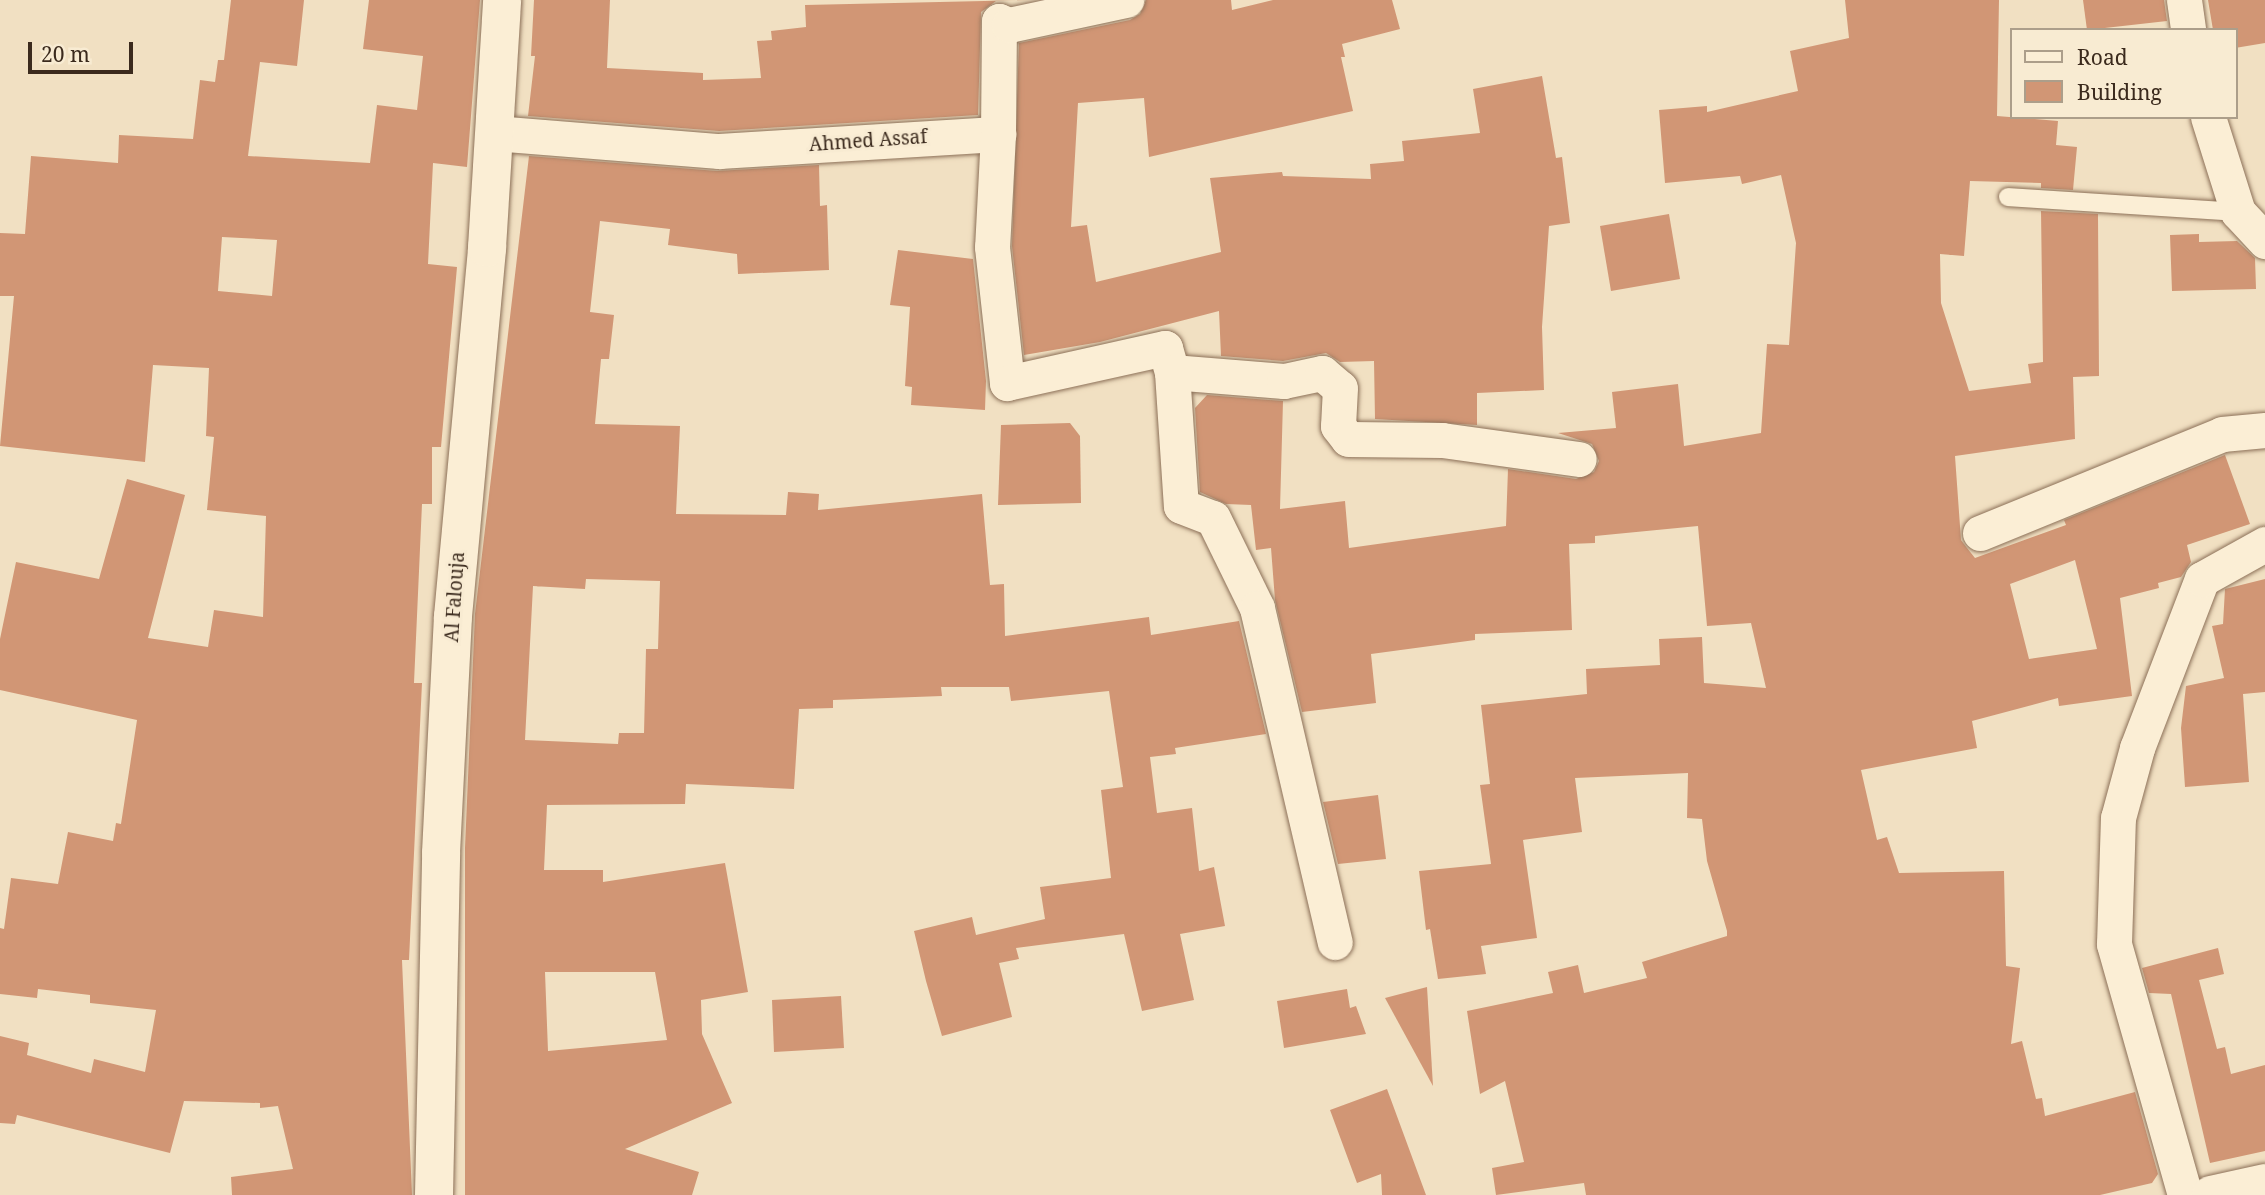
<!DOCTYPE html>
<style>
body{margin:0}
#map{position:relative;width:2265px;height:1195px;overflow:hidden;background:#f1e0c2;font-family:"Noto Serif",serif}
div>[style]{position:absolute}
[style*='--x']{left:calc(var(--x)*1px);top:calc(var(--y)*1px);width:calc(var(--w)*1px);rotate:calc(var(--a)*1deg)}
.building>*{inset:0;background:#d19675}
.roads{filter:drop-shadow(0 0 2px #8c7058) drop-shadow(0 0 2px #8c7058)}
.lane>*{height:18px;margin:-9px;padding:0 9px;transform-origin:9px;border-radius:9px;background:#fbeed5}
.street>*{height:35px;margin:-17.5px;padding:0 17.5px;transform-origin:17.5px;border-radius:17.5px;background:#fbeed5}
.secondary>*{height:38px;margin:-19px;padding:0 19px;transform-origin:19px;border-radius:19px;background:#fbeed5}
span{translate:-50% -50%;white-space:nowrap;text-align:center;line-height:1.15;-webkit-text-stroke:6px #f8ebd2;paint-order:stroke}
.street-label{font-size:19px;color:#3b2a1d}
.legend{position:absolute;left:2010px;top:28px;width:228px;height:91px;box-sizing:border-box;background:#f8ebd2;border:2px solid #ac9e8a;margin:0;padding:9px 12px;list-style:none;font-size:21px;color:#3b2a1d}
.legend li{display:flex;align-items:center;gap:14px;height:35px}
.legend b{width:35px;border:2px solid #ac9e8a}
.scale{position:absolute;left:28px;top:42px;width:105px;height:32px;box-sizing:border-box;border:4px solid #3b2a1d;border-top:0;padding-left:9px;font-size:21px;line-height:24px;white-space:nowrap;color:#3b2a1d;-webkit-text-stroke:5px #f8ebd2;paint-order:stroke}
</style>
<div id="map">
<div class="building">
<div style="clip-path:polygon(evenodd,231px 0,304px 0,297px 66px,260px 62px,248px 156px,370px 163px,377px 105px,417px 110px,423px 56px,363px 49px,369px 0,480px 0,467px 167px,433px 163px,428px 264px,457px 267px,441px 447px,432px 447px,432px 504px,422px 504px,414px 683px,422px 683px,409px 960px,402px 960px,412px 1195px,232px 1195px,231px 1177px,293px 1169px,278px 1106px,260px 1108px,260px 1103px,184px 1101px,170px 1153px,17px 1115px,15px 1124px,0 1123px,0 1036px,29px 1043px,27px 1055px,91px 1073px,94px 1059px,145px 1072px,156px 1010px,90px 1003px,90px 995px,38px 989px,37px 998px,0 994px,0 928px,4px 929px,11px 878px,58px 884px,68px 832px,113px 841px,116px 823px,121px 824px,137px 720px,0 690px,0 639px,16px 562px,99px 579px,127px 479px,185px 495px,148px 638px,208px 647px,214px 610px,263px 617px,266px 516px,207px 510px,214px 437px,206px 436px,209px 368px,153px 365px,145px 462px,0 446px,14px 296px,0 296px,0 233px,25px 234px,31px 156px,118px 163px,119px 135px,193px 139px,200px 80px,215px 82px,218px 60px,224px 60px,231px 0,222px 237px,277px 240px,272px 296px,218px 291px,222px 237px)"></div>
<div style="clip-path:polygon(534px 0,610px 0,607px 68px,703px 73px,703px 80px,761px 78px,757px 41px,772px 40px,771px 31px,806px 27px,805px 5px,1030px 0,996px 1px,981px 12px,978px 115px,719px 131px,528px 116px,535px 56px,531px 56px)"></div>
<div style="clip-path:polygon(1146px 0,1231px 0,1232px 10px,1273px 0,1392px 0,1400px 29px,1342px 44px,1345px 57px,1341px 57px,1353px 111px,1149px 157px,1144px 98px,1078px 103px,1071px 227px,1087px 225px,1096px 282px,1221px 252px,1210px 178px,1282px 172px,1283px 176px,1371px 179px,1370px 164px,1404px 161px,1402px 141px,1480px 133px,1473px 89px,1542px 76px,1556px 158px,1562px 157px,1570px 223px,1549px 226px,1542px 327px,1544px 390px,1477px 393px,1477px 425px,1375px 419px,1374px 361px,1340px 362px,1326px 353px,1283px 361px,1221px 356px,1219px 311px,1100px 342px,1024px 355px,1012px 246px,1019px 43px,1130px 20px,1140px 14px)"></div>
<div style="clip-path:polygon(evenodd,1845px 0,1999px 0,1997px 116px,2058px 121px,2056px 145px,2077px 147px,2073px 190px,2041px 188px,2041px 183px,1970px 181px,1964px 256px,1940px 254px,1941px 303px,1969px 391px,2031px 383px,2028px 364px,2043px 362px,2041px 211px,2098px 214px,2099px 376px,2073px 377px,2075px 439px,1955px 456px,1961px 540px,1967px 548px,1975px 558px,2066px 525px,2064px 520px,2225px 455px,2250px 524px,2187px 545px,2191px 562px,2181px 577px,2158px 583px,2159px 588px,2120px 598px,2132px 696px,2059px 706px,2058px 698px,1972px 721px,1977px 748px,1861px 770px,1877px 840px,1887px 837px,1899px 873px,2004px 871px,2006px 966px,2020px 968px,2011px 1044px,2022px 1041px,2036px 1099px,2042px 1098px,2045px 1116px,2135px 1092px,2158px 1174px,2152px 1183px,2100px 1195px,1586px 1195px,1584px 1183px,1496px 1195px,1492px 1168px,1524px 1162px,1505px 1081px,1480px 1094px,1467px 1011px,1553px 993px,1548px 972px,1578px 965px,1584px 993px,1647px 978px,1642px 962px,1727px 936px,1727px 931px,1707px 861px,1702px 819px,1687px 818px,1688px 773px,1575px 778px,1582px 832px,1523px 840px,1537px 938px,1481px 946px,1486px 974px,1438px 979px,1430px 929px,1426px 930px,1419px 871px,1491px 864px,1480px 785px,1490px 784px,1481px 705px,1587px 694px,1586px 669px,1660px 665px,1659px 639px,1702px 637px,1704px 683px,1766px 688px,1751px 623px,1707px 626px,1698px 526px,1595px 536px,1595px 543px,1569px 544px,1572px 630px,1475px 634px,1475px 640px,1371px 654px,1376px 703px,1302px 712px,1275px 600px,1271px 548px,1256px 550px,1251px 505px,1226px 504px,1200px 492px,1195px 408px,1207px 395px,1283px 401px,1280px 509px,1345px 501px,1349px 548px,1506px 526px,1508px 469px,1576px 479px,1594px 472px,1599px 461px,1592px 444px,1558px 433px,1616px 428px,1612px 392px,1678px 384px,1684px 446px,1761px 433px,1767px 344px,1789px 345px,1796px 243px,1781px 175px,1742px 184px,1740px 176px,1665px 183px,1659px 110px,1707px 106px,1707px 112px,1798px 91px,1790px 51px,1849px 38px,1845px 0,2075px 560px,2097px 649px,2029px 659px,2010px 584px,2075px 560px)"></div>
<div style="clip-path:polygon(2083px 0,2164px 0,2167px 21px,2087px 30px)"></div>
<div style="clip-path:polygon(2208px 0,2265px 0,2265px 43px,2235px 48px,2235px 30px,2213px 30px)"></div>
<div style="clip-path:polygon(evenodd,529px 156px,717px 171px,819px 165px,820px 206px,827px 205px,829px 270px,738px 274px,737px 254px,668px 245px,670px 229px,600px 221px,590px 312px,614px 315px,609px 359px,601px 359px,595px 424px,680px 426px,676px 514px,786px 515px,788px 492px,819px 494px,818px 510px,982px 494px,990px 585px,1004px 584px,1005px 636px,1149px 617px,1151px 635px,1239px 621px,1266px 734px,1175px 748px,1176px 754px,1150px 757px,1157px 813px,1192px 808px,1199px 871px,1214px 867px,1225px 926px,1180px 934px,1194px 1000px,1142px 1011px,1124px 934px,1016px 948px,1019px 959px,999px 963px,1012px 1017px,942px 1036px,926px 981px,914px 931px,972px 917px,976px 935px,1045px 919px,1040px 887px,1111px 878px,1101px 790px,1123px 787px,1109px 691px,1011px 701px,1009px 687px,941px 687px,942px 696px,833px 700px,833px 708px,799px 709px,794px 789px,686px 784px,685px 804px,547px 805px,544px 870px,603px 870px,603px 882px,725px 863px,748px 992px,701px 1000px,702px 1034px,732px 1103px,625px 1149px,699px 1172px,692px 1195px,465px 1195px,465px 848px,475px 614px,529px 156px,586px 579px,660px 581px,658px 649px,646px 649px,644px 733px,619px 733px,618px 744px,525px 740px,533px 586px,585px 589px,586px 579px,529px 156px,545px 972px,655px 972px,667px 1040px,548px 1051px,545px 972px)"></div>
<div style="clip-path:polygon(1669px 214px,1680px 279px,1611px 291px,1600px 226px)"></div>
<div style="clip-path:polygon(2199px 234px,2199px 242px,2237px 241px,2255px 258px,2256px 289px,2172px 291px,2170px 235px)"></div>
<div style="clip-path:polygon(898px 250px,973px 259px,986px 381px,985px 410px,911px 405px,912px 387px,905px 386px,910px 307px,890px 305px)"></div>
<div style="clip-path:polygon(1070px 423px,1080px 436px,1081px 503px,998px 505px,1001px 425px)"></div>
<div style="clip-path:polygon(2265px 579px,2265px 692px,2243px 694px,2249px 782px,2185px 787px,2181px 728px,2186px 686px,2224px 678px,2212px 626px,2223px 624px,2225px 589px)"></div>
<div style="clip-path:polygon(1378px 795px,1386px 859px,1338px 864px,1323px 802px)"></div>
<div style="clip-path:polygon(2218px 948px,2224px 974px,2199px 980px,2217px 1049px,2225px 1047px,2231px 1074px,2265px 1065px,2265px 1151px,2210px 1163px,2171px 994px,2149px 993px,2142px 968px)"></div>
<div style="clip-path:polygon(1427px 987px,1433px 1086px,1385px 998px)"></div>
<div style="clip-path:polygon(1347px 989px,1350px 1008px,1356px 1006px,1366px 1034px,1284px 1048px,1277px 1001px)"></div>
<div style="clip-path:polygon(841px 996px,844px 1048px,774px 1052px,772px 1000px)"></div>
<div style="clip-path:polygon(1387px 1089px,1426px 1195px,1382px 1195px,1381px 1174px,1357px 1183px,1330px 1110px)"></div>
</div>
<div class="roads">
<div class="lane">
<div style="--x:2008;--y:197;--w:230;--a:3.7"></div>
</div>
<div class="street">
<div style="--x:2184;--y:0;--w:30;--a:82"></div>
<div style="--x:2208;--y:117;--w:100;--a:72.5"></div>
<div style="--x:2238;--y:212;--w:40;--a:47"></div>
<div style="--x:494;--y:133;--w:226;--a:4.6"></div>
<div style="--x:719;--y:151;--w:280;--a:-3.5"></div>
<div style="--x:998;--y:134;--w:113;--a:-89.5"></div>
<div style="--x:999;--y:21;--w:11;--a:22"></div>
<div style="--x:1009;--y:25;--w:120;--a:-12.1"></div>
<div style="--x:998;--y:134;--w:113;--a:93"></div>
<div style="--x:992;--y:247;--w:137;--a:83.7"></div>
<div style="--x:1007;--y:383;--w:162;--a:-12.5"></div>
<div style="--x:1165;--y:348;--w:25;--a:74"></div>
<div style="--x:1172;--y:372;--w:134;--a:86.2"></div>
<div style="--x:1181;--y:506;--w:34;--a:21"></div>
<div style="--x:1213;--y:518;--w:100;--a:63.9"></div>
<div style="--x:1257;--y:608;--w:343;--a:76.9"></div>
<div style="--x:1172;--y:372;--w:112;--a:4.6"></div>
<div style="--x:1284;--y:381;--w:39;--a:-12"></div>
<div style="--x:1322;--y:373;--w:23;--a:40"></div>
<div style="--x:1340;--y:388;--w:38;--a:93"></div>
<div style="--x:1338;--y:426;--w:16;--a:52"></div>
<div style="--x:1348;--y:439;--w:94;--a:0.6"></div>
<div style="--x:1442;--y:440;--w:138;--a:7.9"></div>
<div style="--x:1980;--y:533;--w:261;--a:-22.2"></div>
<div style="--x:2222;--y:434;--w:43;--a:-5.3"></div>
<div style="--x:2185;--y:1195;--w:261;--a:-105.8"></div>
<div style="--x:2114;--y:944;--w:126;--a:-88.2"></div>
<div style="--x:2118;--y:818;--w:73;--a:-74.8"></div>
<div style="--x:2137;--y:748;--w:181;--a:-69"></div>
<div style="--x:2202;--y:579;--w:72;--a:-29.1"></div>
</div>
<div class="secondary">
<div style="--x:434;--y:1195;--w:342;--a:-88.8"></div>
<div style="--x:441;--y:853;--w:237;--a:-87.1"></div>
<div style="--x:453;--y:616;--w:370;--a:-84.7"></div>
<div style="--x:487;--y:248;--w:248;--a:-86.5"></div>
<div style="--x:2211;--y:1195;--w:55;--a:-12.5"></div>
</div>
</div>
<div class="street-label">
<span style="left:868px;top:141px;rotate:-4deg">Ahmed Assaf</span>
<span style="left:455px;top:597px;rotate:-86deg">Al Falouja</span>
</div>
<ul class="legend">
<li><b style="height:9px;background:#fbeed5"></b>Road</li>
<li><b style="height:19px;background:#d19675"></b>Building</li>
</ul>
<div class="scale">20 m</div>
</div>
